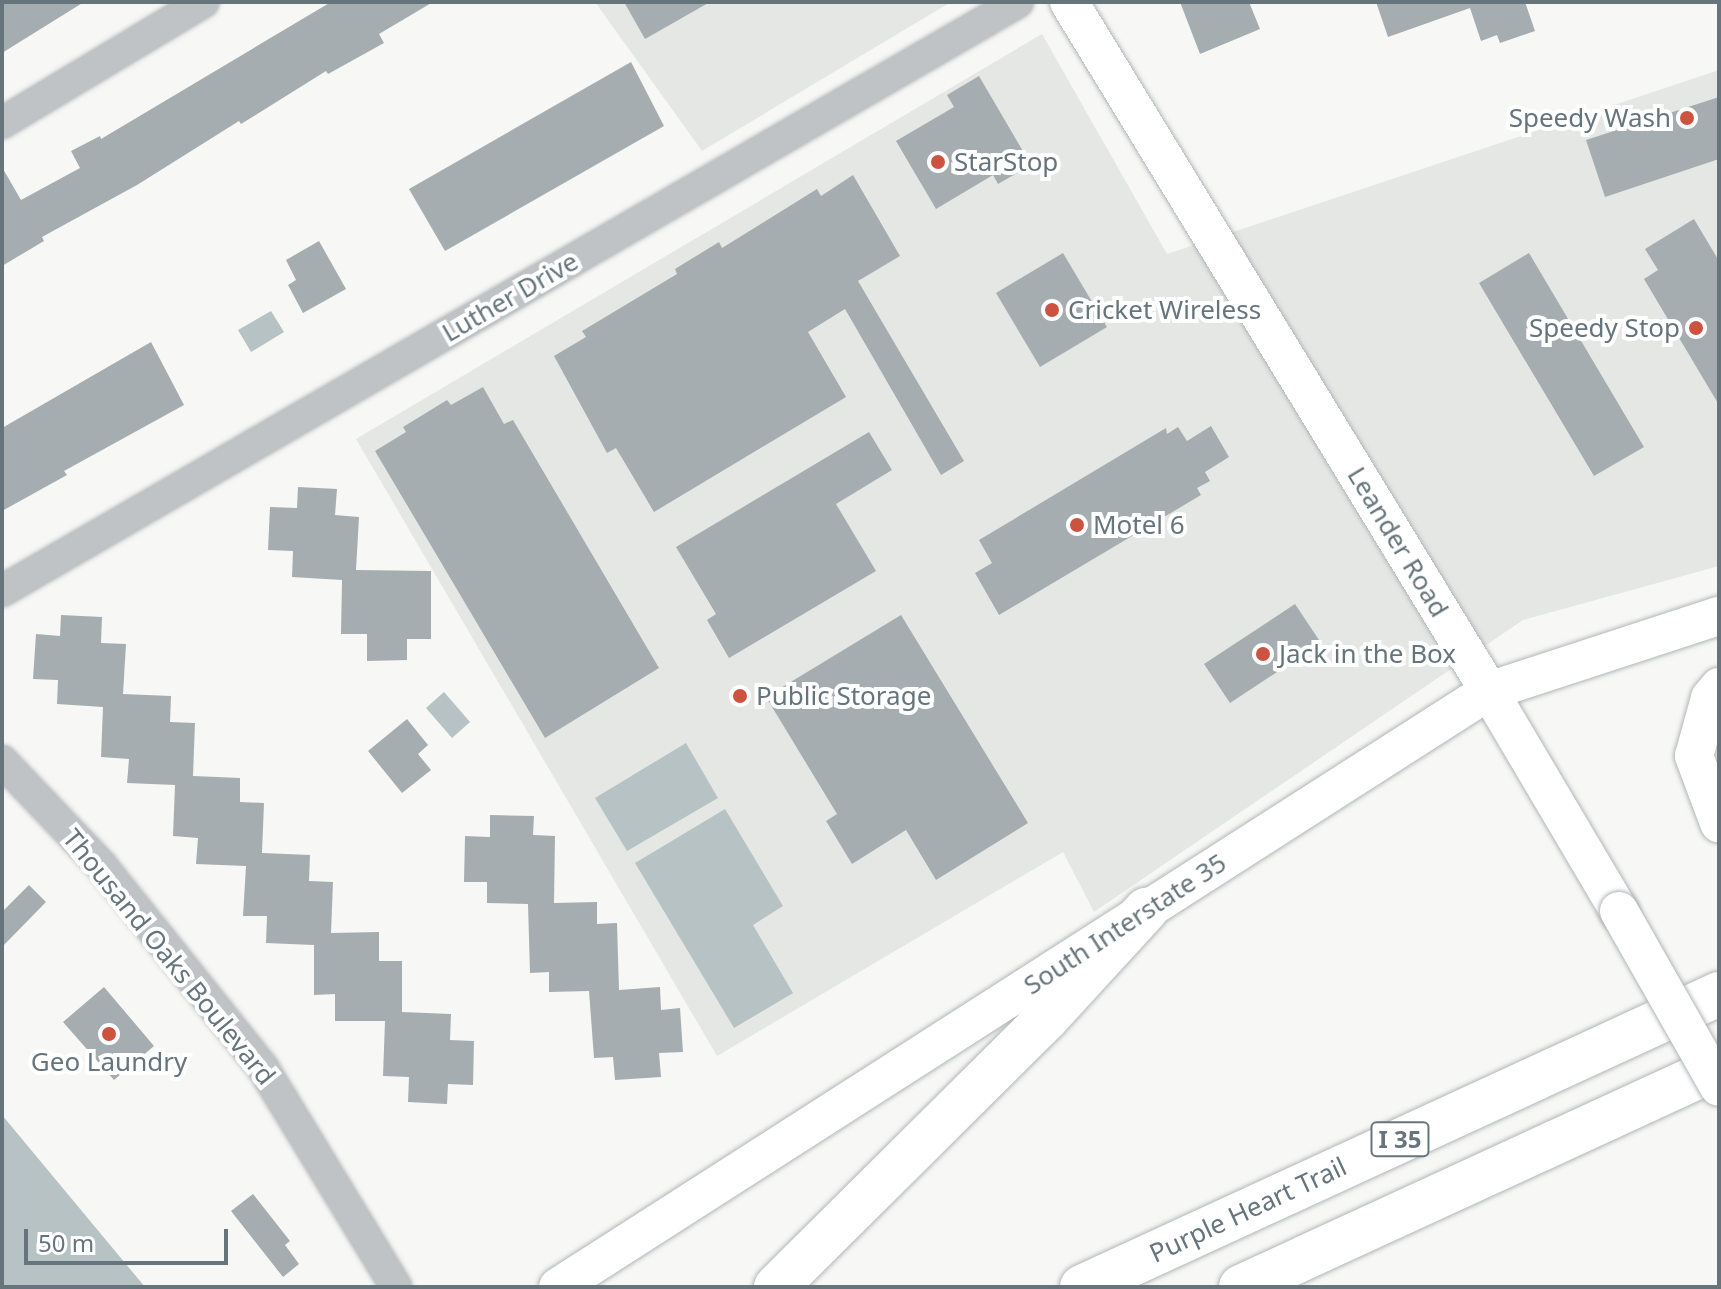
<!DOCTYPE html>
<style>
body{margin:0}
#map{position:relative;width:1721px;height:1289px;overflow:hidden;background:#f7f7f5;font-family:"Noto Sans",sans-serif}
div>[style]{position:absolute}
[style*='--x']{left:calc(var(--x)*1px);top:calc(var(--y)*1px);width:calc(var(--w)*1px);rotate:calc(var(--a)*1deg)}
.built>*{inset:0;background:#e5e7e5}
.water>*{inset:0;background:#b7c2c5}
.building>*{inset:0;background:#a5adb1}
.roads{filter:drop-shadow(0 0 2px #b1b6b8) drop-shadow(0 0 2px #b1b6b8)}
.minor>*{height:30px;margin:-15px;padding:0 15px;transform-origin:15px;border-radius:15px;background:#bfc3c6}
.major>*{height:38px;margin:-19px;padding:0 19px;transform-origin:19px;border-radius:19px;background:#fff}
.highway>*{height:44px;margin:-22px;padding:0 22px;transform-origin:22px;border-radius:22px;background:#fff}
.bridges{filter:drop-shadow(0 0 2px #b1b6b8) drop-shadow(0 0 2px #b1b6b8)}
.major-bridge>*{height:38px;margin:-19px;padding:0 19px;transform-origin:19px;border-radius:19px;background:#fff}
.dots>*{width:22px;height:22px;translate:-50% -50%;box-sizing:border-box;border:4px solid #fff;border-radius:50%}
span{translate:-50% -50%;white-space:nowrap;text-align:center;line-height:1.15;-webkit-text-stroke:8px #fff;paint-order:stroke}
.shield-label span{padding:2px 6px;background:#fff;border:2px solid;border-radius:6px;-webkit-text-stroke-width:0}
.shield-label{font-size:24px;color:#66757c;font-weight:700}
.poi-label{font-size:26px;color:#66757c}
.right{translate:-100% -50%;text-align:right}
.left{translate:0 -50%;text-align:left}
.street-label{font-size:26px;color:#66757c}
.frame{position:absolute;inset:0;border:4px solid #66757c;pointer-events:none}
.scale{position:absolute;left:24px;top:1229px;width:204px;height:36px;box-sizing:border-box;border:4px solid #66757c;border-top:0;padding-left:10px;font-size:24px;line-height:28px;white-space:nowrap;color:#66757c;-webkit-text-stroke:6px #fff;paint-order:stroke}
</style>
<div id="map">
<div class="built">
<div style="clip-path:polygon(595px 2px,951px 2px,702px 151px)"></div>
<div style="clip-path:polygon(1042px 34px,1167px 254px,1719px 70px,1719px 566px,1523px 620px,1094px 912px,1063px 852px,717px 1056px,356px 439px)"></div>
</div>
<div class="water">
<div style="clip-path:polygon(271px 311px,284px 332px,251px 352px,238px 330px)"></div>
<div style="clip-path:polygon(444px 692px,470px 722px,452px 738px,426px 708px)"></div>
<div style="clip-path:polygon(686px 743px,718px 798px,627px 851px,595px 798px)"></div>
<div style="clip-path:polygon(725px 809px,783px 906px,753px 925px,793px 993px,734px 1028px,635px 863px)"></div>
<div style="clip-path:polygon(2px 1115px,145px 1287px,2px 1287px)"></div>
</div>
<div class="building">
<div style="clip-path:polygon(2px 2px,84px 2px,2px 53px)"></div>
<div style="clip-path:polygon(331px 2px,433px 2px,379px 34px,384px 43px,328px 74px,326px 71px,241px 124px,239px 121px,137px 185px,42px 237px,44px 241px,2px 266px,2px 167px,21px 200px,80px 168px,71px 151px,100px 136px,101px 139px)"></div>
<div style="clip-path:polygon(624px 2px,710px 2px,645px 39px)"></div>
<div style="clip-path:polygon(1180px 2px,1249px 2px,1260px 29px,1200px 54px)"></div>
<div style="clip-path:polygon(1376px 2px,1525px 2px,1535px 31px,1500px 43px,1497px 35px,1481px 41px,1470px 8px,1388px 37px)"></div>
<div style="clip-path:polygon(631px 62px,664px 126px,445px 251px,409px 189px)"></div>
<div style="clip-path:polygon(979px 76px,1031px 165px,998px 184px,993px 175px,936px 209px,896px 141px,954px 107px,947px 95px)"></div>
<div style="clip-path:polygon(1719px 97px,1719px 159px,1605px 197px,1586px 140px)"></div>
<div style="clip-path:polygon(853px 175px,900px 256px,858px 281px,964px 461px,941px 475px,845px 309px,808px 332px,846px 397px,654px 512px,616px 448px,607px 453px,554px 356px,586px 337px,582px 331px,677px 274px,675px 269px,719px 242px,722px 248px,817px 189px,821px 196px)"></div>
<div style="clip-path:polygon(1694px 219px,1719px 261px,1719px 405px,1644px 279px,1658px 270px,1645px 249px)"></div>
<div style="clip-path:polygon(319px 241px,346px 289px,303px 313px,288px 285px,296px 280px,286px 260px)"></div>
<div style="clip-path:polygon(1063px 253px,1107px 327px,1040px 367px,996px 293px)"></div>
<div style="clip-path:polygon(1529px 253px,1644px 447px,1594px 476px,1479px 283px)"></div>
<div style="clip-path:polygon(151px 342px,184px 405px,64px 471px,67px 475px,2px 511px,2px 428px)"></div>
<div style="clip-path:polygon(483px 387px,504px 424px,513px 420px,659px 668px,545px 738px,375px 451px,406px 432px,403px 427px,447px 400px,451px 405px)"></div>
<div style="clip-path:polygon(1211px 426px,1229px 457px,1205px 472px,1210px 481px,1197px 488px,1201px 495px,999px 615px,975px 573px,992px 563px,979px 540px,1166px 428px,1167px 434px,1178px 427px,1187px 441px)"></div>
<div style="clip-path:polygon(869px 432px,892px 470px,836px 504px,876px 571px,729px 658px,707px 620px,716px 614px,676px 547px)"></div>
<div style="clip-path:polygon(298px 487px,337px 489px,335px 515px,359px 517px,356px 570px,431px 571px,431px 639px,407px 639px,407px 660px,367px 661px,367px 634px,341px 634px,342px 580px,292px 577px,293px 551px,268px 550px,270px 507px,297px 508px)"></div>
<div style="clip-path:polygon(1295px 604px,1321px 643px,1230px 703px,1204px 664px)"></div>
<div style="clip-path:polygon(61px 615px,102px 617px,101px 643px,126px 644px,123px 694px,171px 696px,170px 722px,195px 723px,193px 776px,240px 778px,240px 802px,264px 803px,262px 853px,310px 855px,309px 881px,333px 882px,331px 933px,379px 932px,379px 961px,402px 961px,402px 1012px,451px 1014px,450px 1040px,474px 1041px,473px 1085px,448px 1084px,447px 1104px,408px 1102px,409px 1077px,383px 1076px,385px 1021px,335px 1021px,335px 994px,314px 995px,314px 945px,266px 943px,267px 916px,243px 916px,246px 866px,196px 864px,198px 838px,173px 836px,175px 785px,127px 783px,129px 759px,101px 757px,103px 707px,57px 704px,58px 680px,33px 679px,36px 634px,60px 636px)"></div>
<div style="clip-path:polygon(901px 615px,1028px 823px,936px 880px,906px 830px,852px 864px,826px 821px,837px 814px,766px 697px)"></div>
<div style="clip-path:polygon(407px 719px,428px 745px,418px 754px,431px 770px,402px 793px,368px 751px)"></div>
<div style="clip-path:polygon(490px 815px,534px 816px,533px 835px,555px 836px,554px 903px,597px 902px,597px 924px,617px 923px,619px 990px,660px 987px,661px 1010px,680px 1008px,683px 1052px,659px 1053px,661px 1077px,615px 1080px,613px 1057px,594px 1058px,589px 991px,549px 992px,549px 972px,530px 973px,528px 904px,487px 903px,487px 882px,464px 882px,465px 836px,490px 837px)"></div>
<div style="clip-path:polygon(29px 885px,46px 902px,2px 947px,2px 912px)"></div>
<div style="clip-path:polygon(104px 987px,154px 1046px,114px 1080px,63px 1022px)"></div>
<div style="clip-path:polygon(253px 1194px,290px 1241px,285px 1245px,299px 1264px,283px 1277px,231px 1211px)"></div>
</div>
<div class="roads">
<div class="minor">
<div style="--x:2;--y:123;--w:235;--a:-31"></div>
<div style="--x:2;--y:591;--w:1174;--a:-30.1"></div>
<div style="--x:2;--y:761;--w:144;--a:46.4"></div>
<div style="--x:101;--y:865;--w:260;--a:51.4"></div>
<div style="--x:263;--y:1068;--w:256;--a:58.7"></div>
</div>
<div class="major">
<div style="--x:1069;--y:2;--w:807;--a:58.63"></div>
<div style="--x:1489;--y:691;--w:256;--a:59.4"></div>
<div style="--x:1719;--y:687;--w:14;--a:129"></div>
<div style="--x:1710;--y:698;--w:60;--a:105.4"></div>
<div style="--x:1694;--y:756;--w:72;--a:69.5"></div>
<div style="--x:558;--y:1287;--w:1105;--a:-32.63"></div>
<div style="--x:1489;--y:691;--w:242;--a:-18.1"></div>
</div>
<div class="highway">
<div style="--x:776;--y:1287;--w:382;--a:-44.8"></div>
<div style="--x:1047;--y:1018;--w:147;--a:-47.5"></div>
<div style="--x:1082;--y:1287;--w:701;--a:-24.7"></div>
<div style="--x:1241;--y:1287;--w:526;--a:-24.71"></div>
</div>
</div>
<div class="bridges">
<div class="major-bridge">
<div style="--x:1619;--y:911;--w:202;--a:60.4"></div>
</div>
</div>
<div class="dots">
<div style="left:1687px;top:118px;background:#cd5340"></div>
<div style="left:938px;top:162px;background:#cd5340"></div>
<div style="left:1052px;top:310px;background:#cd5340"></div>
<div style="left:1696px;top:328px;background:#cd5340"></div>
<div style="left:1077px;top:525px;background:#cd5340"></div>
<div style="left:1263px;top:654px;background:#cd5340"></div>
<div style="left:740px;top:696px;background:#cd5340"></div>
<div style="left:109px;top:1034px;background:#cd5340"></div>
</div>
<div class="shield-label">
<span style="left:1400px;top:1139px">I 35</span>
</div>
<div class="poi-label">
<span class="right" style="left:1671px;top:118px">Speedy Wash</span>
<span class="left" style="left:954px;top:162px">StarStop</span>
<span class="left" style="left:1068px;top:310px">Cricket Wireless</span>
<span class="right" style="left:1680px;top:328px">Speedy Stop</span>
<span class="left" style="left:1093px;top:525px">Motel 6</span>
<span class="left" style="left:1279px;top:654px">Jack in the Box</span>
<span class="left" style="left:756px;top:696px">Public Storage</span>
<span style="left:109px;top:1062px">Geo Laundry</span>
</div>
<div class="street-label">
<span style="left:510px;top:297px;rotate:-30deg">Luther Drive</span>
<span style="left:1398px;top:542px;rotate:59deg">Leander Road</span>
<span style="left:1125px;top:924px;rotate:-33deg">South Interstate 35</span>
<span style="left:169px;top:957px;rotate:51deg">Thousand Oaks Boulevard</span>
<span style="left:1248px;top:1210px;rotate:-25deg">Purple Heart Trail</span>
</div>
<div class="frame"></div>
<div class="scale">50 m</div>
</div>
